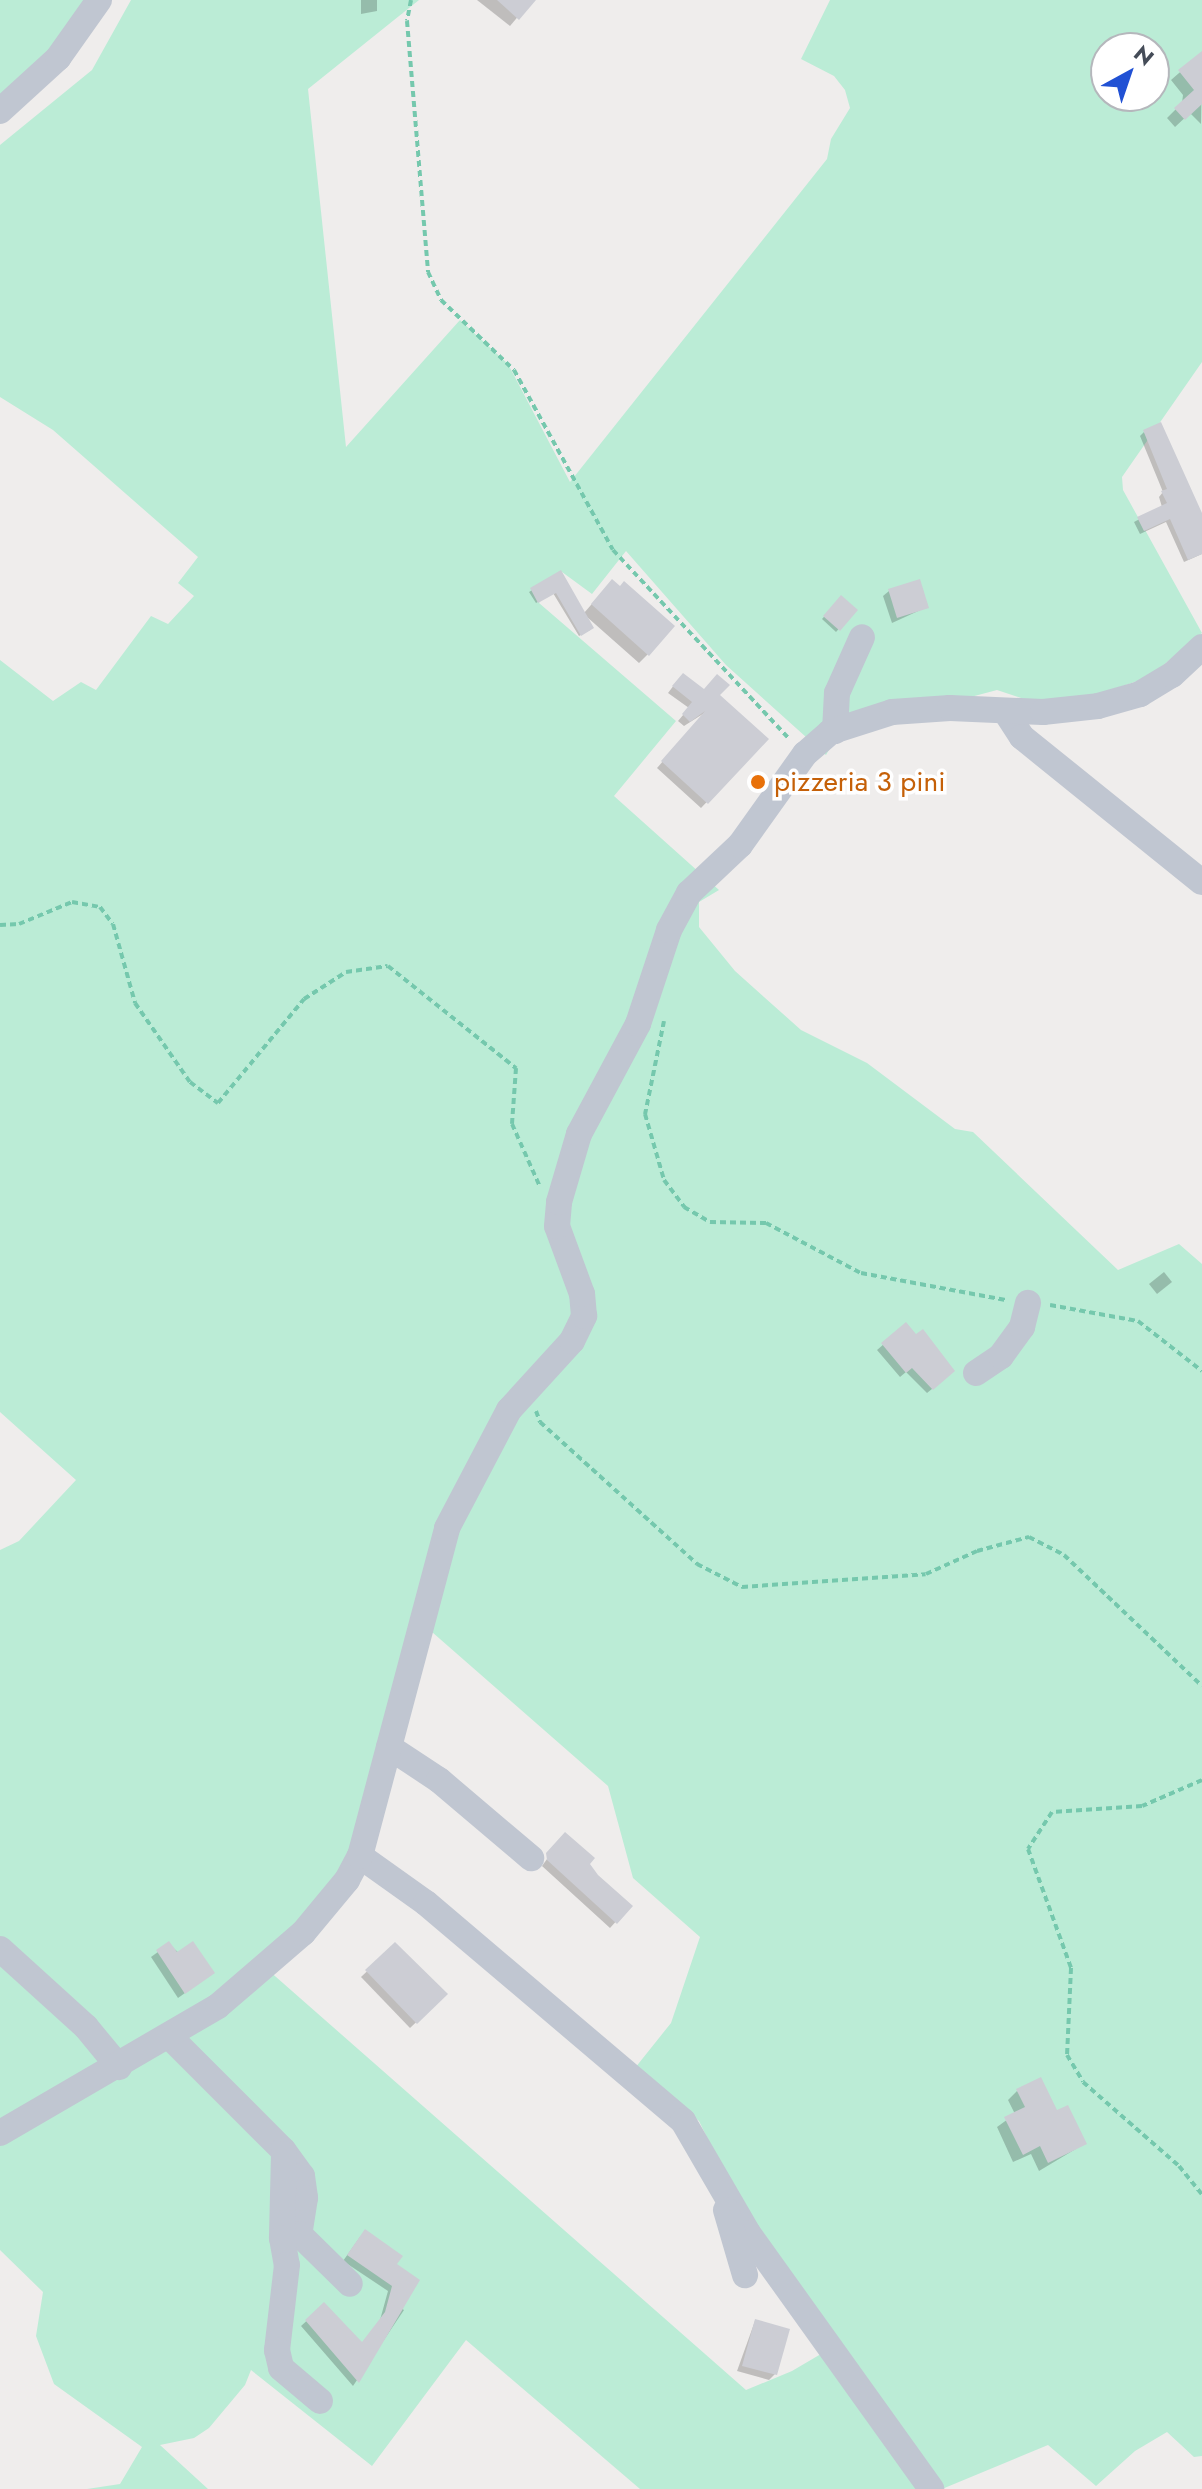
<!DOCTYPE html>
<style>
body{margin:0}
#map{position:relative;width:1202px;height:2489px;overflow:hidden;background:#efedec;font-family:Jost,sans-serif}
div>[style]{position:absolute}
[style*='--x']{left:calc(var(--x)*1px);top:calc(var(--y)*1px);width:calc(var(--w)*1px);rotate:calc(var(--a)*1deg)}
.green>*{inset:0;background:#bbecd6}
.shadow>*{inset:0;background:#0003}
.building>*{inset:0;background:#cccdd4}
.path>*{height:4px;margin-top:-2px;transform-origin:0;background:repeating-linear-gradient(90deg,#75c8ad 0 6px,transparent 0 10px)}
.minor>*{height:26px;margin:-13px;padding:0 13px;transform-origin:13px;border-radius:13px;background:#c0c6d1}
.dots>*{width:22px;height:22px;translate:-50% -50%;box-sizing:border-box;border:4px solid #fff;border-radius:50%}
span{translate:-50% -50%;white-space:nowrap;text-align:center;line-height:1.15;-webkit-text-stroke:7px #fff;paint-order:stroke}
.food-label{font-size:28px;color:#c56008}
.left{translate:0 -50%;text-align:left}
.north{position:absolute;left:1090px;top:32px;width:80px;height:80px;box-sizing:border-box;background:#fff;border:2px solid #b5b7bc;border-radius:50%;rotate:40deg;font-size:22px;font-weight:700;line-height:32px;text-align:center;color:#454c58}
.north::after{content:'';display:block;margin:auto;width:28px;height:36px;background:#2151d4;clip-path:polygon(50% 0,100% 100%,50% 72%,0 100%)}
</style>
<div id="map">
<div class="green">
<div style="clip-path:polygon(0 0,96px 0,0 106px)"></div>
<div style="clip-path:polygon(evenodd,131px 0,419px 0,308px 89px,346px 447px,460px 320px,508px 364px,570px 482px,827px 159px,831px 139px,850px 108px,845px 90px,834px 76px,801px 59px,830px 0,1202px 0,1202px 362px,1122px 477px,1123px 490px,1202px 633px,1149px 677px,1094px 696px,1039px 704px,997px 690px,839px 732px,826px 755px,726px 665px,626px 551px,592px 594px,562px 572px,539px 603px,676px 721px,614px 796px,719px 890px,699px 902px,699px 927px,735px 971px,801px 1030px,867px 1063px,955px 1129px,973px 1132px,1118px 1270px,1179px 1244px,1202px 1264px,1202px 2456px,1194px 2457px,1167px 2432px,1135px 2451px,1096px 2486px,1048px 2445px,942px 2489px,640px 2489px,466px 2340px,372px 2466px,251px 2370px,245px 2385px,209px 2428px,194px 2438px,160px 2445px,208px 2489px,87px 2489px,120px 2484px,142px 2447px,54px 2384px,36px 2336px,43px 2292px,0 2250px,0 1550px,19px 1541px,76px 1480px,0 1412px,0 660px,53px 701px,81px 682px,96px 690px,151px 616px,168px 624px,194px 596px,178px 583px,198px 557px,53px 430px,0 397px,0 145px,92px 70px,131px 0,1106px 48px,1154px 48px,1154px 96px,1106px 96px,1106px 48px,131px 0,432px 1632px,608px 1786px,633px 1878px,700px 1937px,671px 2023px,635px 2068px,699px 2121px,740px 2205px,838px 2344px,792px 2371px,746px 2390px,259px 1962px,312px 1916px,352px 1861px,432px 1632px)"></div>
</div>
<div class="shadow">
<div style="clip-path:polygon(361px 0,377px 0,377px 11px,361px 14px)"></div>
<div style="clip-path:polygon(477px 0,532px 0,510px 26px)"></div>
<div style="clip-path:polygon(1202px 53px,1201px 124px,1190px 113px,1175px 127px,1167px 118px,1182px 103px,1183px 95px,1171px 80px)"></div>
<div style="clip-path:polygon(1144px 432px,1202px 519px,1202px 554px,1184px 562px,1166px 522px,1140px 534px,1134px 522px,1162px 507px,1159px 497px,1163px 492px,1140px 436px)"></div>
<div style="clip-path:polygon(560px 573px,584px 613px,604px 590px,648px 654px,639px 663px,587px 617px,590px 630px,579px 636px,553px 593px,536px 603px,529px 592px)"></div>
<div style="clip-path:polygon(889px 591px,927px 607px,892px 623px,883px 596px)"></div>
<div style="clip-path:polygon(841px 598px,855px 610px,836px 632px,822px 619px)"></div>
<div style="clip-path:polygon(677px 681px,717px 695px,767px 739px,701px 808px,657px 768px,706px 712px,684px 726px,678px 721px,689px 708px,668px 693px)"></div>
<div style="clip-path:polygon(1164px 1272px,1172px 1282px,1157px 1294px,1149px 1284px)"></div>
<div style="clip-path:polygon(906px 1325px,948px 1376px,927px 1393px,906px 1372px,900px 1377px,877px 1350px)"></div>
<div style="clip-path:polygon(565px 1834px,597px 1877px,630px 1906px,610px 1928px,542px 1866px)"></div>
<div style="clip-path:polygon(169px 1944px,206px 1978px,178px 1998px,151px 1957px)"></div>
<div style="clip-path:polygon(395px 1945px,446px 1994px,410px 2028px,361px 1977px)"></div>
<div style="clip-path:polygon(1017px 2091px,1056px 2113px,1084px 2144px,1039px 2171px,1031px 2154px,1013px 2162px,997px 2127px,1015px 2114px,1008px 2100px)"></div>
<div style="clip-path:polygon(360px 2237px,394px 2265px,399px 2307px,404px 2310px,353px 2386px,301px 2326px,324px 2305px,362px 2345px,380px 2320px,388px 2291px,343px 2261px)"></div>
<div style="clip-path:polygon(755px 2321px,775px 2374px,769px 2380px,737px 2371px)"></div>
</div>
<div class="building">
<div style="clip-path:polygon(497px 0,536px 0,519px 20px)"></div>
<div style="clip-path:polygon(1202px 51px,1202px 104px,1185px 120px,1174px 108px,1194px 90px,1178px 70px)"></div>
<div style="clip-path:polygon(1161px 422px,1202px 513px,1202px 554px,1188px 560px,1170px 519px,1144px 531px,1137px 517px,1167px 503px,1161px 491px,1167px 489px,1143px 430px)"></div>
<div style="clip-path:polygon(561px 570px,594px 628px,581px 636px,556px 593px,538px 603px,530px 588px)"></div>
<div style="clip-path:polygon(612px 579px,620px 586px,624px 581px,675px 626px,649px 656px,591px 604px)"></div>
<div style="clip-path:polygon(920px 579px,929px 608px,897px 618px,888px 589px)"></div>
<div style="clip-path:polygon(841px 595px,858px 610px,840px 631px,823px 616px)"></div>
<div style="clip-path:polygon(683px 673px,704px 689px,717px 674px,730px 685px,720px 695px,769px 739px,708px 804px,661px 761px,705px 711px,690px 722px,682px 714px,692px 702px,672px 686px)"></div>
<div style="clip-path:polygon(906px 1322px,916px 1334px,923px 1329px,955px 1371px,933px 1390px,912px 1368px,906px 1373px,881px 1343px)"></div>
<div style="clip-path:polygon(565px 1832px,595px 1858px,590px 1864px,598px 1875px,633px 1906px,617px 1924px,547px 1860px,546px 1853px)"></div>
<div style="clip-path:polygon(169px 1941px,177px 1952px,193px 1941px,215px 1973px,185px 1994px,156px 1950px)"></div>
<div style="clip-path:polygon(395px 1942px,448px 1994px,417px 2024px,365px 1970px)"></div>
<div style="clip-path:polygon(1041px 2077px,1057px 2110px,1068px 2105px,1087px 2144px,1048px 2163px,1040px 2146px,1023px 2155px,1004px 2117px,1025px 2107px,1016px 2089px)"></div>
<div style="clip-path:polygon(365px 2229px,403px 2256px,397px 2264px,420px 2280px,359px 2383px,305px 2320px,324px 2302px,362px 2342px,385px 2312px,392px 2286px,347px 2255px)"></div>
<div style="clip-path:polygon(755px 2319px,790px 2329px,777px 2375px,742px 2366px)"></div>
</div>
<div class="path">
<div style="--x:411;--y:0;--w:21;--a:101"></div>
<div style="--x:407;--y:21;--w:252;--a:85.2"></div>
<div style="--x:428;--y:272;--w:31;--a:65"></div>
<div style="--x:441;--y:300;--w:101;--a:43.8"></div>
<div style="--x:514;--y:370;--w:205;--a:61.2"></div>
<div style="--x:613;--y:550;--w:258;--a:47"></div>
<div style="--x:0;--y:925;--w:19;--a:-3"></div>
<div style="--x:19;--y:924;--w:57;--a:-22.5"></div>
<div style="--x:72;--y:902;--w:28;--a:10"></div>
<div style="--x:100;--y:907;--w:21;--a:53"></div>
<div style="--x:113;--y:924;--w:82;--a:74.4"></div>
<div style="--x:135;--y:1003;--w:96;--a:55.2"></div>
<div style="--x:190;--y:1082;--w:35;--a:37"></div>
<div style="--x:218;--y:1103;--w:135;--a:-50.4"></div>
<div style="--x:304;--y:999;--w:50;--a:-32.7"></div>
<div style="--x:346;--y:972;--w:42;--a:-8.1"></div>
<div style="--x:388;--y:966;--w:164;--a:38.6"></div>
<div style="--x:516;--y:1068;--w:56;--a:94.1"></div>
<div style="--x:512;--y:1124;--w:69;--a:66"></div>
<div style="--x:664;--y:1021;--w:95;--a:101.5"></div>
<div style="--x:645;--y:1114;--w:69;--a:73.9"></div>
<div style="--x:664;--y:1180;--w:34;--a:53"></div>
<div style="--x:684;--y:1207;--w:30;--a:30"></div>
<div style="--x:710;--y:1222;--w:56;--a:1"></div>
<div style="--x:766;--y:1223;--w:107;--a:27.8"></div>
<div style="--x:861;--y:1273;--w:147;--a:10.6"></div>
<div style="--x:1050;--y:1305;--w:89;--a:10.3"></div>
<div style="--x:1138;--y:1321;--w:81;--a:38"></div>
<div style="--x:536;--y:1411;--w:12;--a:70"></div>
<div style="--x:540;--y:1422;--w:212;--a:42.1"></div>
<div style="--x:697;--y:1564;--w:51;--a:27.1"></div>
<div style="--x:742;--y:1587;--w:184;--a:-4"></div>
<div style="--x:926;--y:1574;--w:56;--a:-24.3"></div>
<div style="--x:977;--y:1551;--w:54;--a:-15.1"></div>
<div style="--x:1029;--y:1537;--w:39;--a:27"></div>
<div style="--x:1064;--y:1555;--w:190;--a:43.5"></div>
<div style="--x:1202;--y:1780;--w:65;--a:156.6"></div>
<div style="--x:1142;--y:1806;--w:90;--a:176.2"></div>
<div style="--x:1052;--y:1812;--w:44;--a:123"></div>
<div style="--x:1028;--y:1849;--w:127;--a:70.1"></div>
<div style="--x:1071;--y:1968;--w:87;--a:92.6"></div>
<div style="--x:1067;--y:2055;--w:31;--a:59"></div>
<div style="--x:1083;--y:2082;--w:128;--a:41.2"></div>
<div style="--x:1179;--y:2166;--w:36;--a:51"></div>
</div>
<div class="minor">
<div style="--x:0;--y:111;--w:79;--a:-42.4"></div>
<div style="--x:58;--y:58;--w:71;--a:-54.7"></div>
<div style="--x:1005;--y:711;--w:31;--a:57"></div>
<div style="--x:1022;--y:737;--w:231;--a:38.9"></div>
<div style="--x:835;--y:731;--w:38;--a:-87"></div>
<div style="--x:837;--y:693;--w:61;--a:-65.9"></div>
<div style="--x:976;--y:1373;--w:30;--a:-34"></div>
<div style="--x:1001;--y:1356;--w:36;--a:-54"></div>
<div style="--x:1022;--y:1327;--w:25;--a:-76"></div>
<div style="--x:389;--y:1747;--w:60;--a:33.4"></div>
<div style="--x:439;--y:1780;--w:121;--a:40.3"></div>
<div style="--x:360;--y:1856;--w:81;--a:35.5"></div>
<div style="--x:426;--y:1903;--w:337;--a:40.3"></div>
<div style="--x:683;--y:2121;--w:129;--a:59.9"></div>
<div style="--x:748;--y:2233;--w:315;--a:54.4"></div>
<div style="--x:0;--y:1949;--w:116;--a:42.2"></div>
<div style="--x:86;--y:2027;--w:52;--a:50.5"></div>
<div style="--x:170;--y:2037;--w:160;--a:45"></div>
<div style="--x:283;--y:2150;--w:32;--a:54"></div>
<div style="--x:302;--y:2176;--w:22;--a:82"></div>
<div style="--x:305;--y:2198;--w:36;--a:99"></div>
<div style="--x:299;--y:2234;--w:71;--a:44.4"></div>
<div style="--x:0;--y:2133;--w:252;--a:-30.2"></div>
<div style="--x:218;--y:2006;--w:112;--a:-40.7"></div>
<div style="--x:303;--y:1933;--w:69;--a:-50.3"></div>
<div style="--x:347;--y:1880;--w:27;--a:-62"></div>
<div style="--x:360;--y:1856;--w:339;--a:-75.1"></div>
<div style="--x:447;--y:1528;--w:133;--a:-62.3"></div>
<div style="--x:509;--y:1410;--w:93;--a:-47.6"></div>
<div style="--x:572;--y:1341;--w:28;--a:-64"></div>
<div style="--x:584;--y:1316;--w:22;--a:-95"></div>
<div style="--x:582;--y:1294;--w:72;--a:-110.2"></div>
<div style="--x:557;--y:1226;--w:24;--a:-85"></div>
<div style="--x:559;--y:1202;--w:71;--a:-73.6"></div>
<div style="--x:579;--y:1134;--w:125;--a:-61.8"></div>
<div style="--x:638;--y:1024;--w:99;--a:-71.7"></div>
<div style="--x:669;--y:930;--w:42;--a:-61.6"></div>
<div style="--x:689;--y:893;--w:70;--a:-43.3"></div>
<div style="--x:740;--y:845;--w:112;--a:-54.5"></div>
<div style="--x:805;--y:754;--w:33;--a:-41"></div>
<div style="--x:830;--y:732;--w:65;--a:-17.9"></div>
<div style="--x:892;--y:712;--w:58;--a:-3.9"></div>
<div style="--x:950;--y:708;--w:93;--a:2.5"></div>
<div style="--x:1043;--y:712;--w:55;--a:-6.2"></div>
<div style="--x:1098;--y:706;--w:44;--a:-15.9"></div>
<div style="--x:1140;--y:694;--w:37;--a:-31"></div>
<div style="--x:1172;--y:675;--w:41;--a:-43"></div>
<div style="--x:284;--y:2154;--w:84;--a:91.4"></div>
<div style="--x:282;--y:2238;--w:27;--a:80"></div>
<div style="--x:287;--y:2265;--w:86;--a:96.7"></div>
<div style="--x:277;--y:2350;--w:18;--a:77"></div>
<div style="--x:281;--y:2368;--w:51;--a:40.2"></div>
<div style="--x:726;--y:2210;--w:68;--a:73.7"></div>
</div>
<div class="dots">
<div style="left:758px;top:782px;background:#e8710a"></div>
</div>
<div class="food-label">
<span class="left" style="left:774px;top:782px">pizzeria 3 pini</span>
</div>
<div class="north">N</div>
</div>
